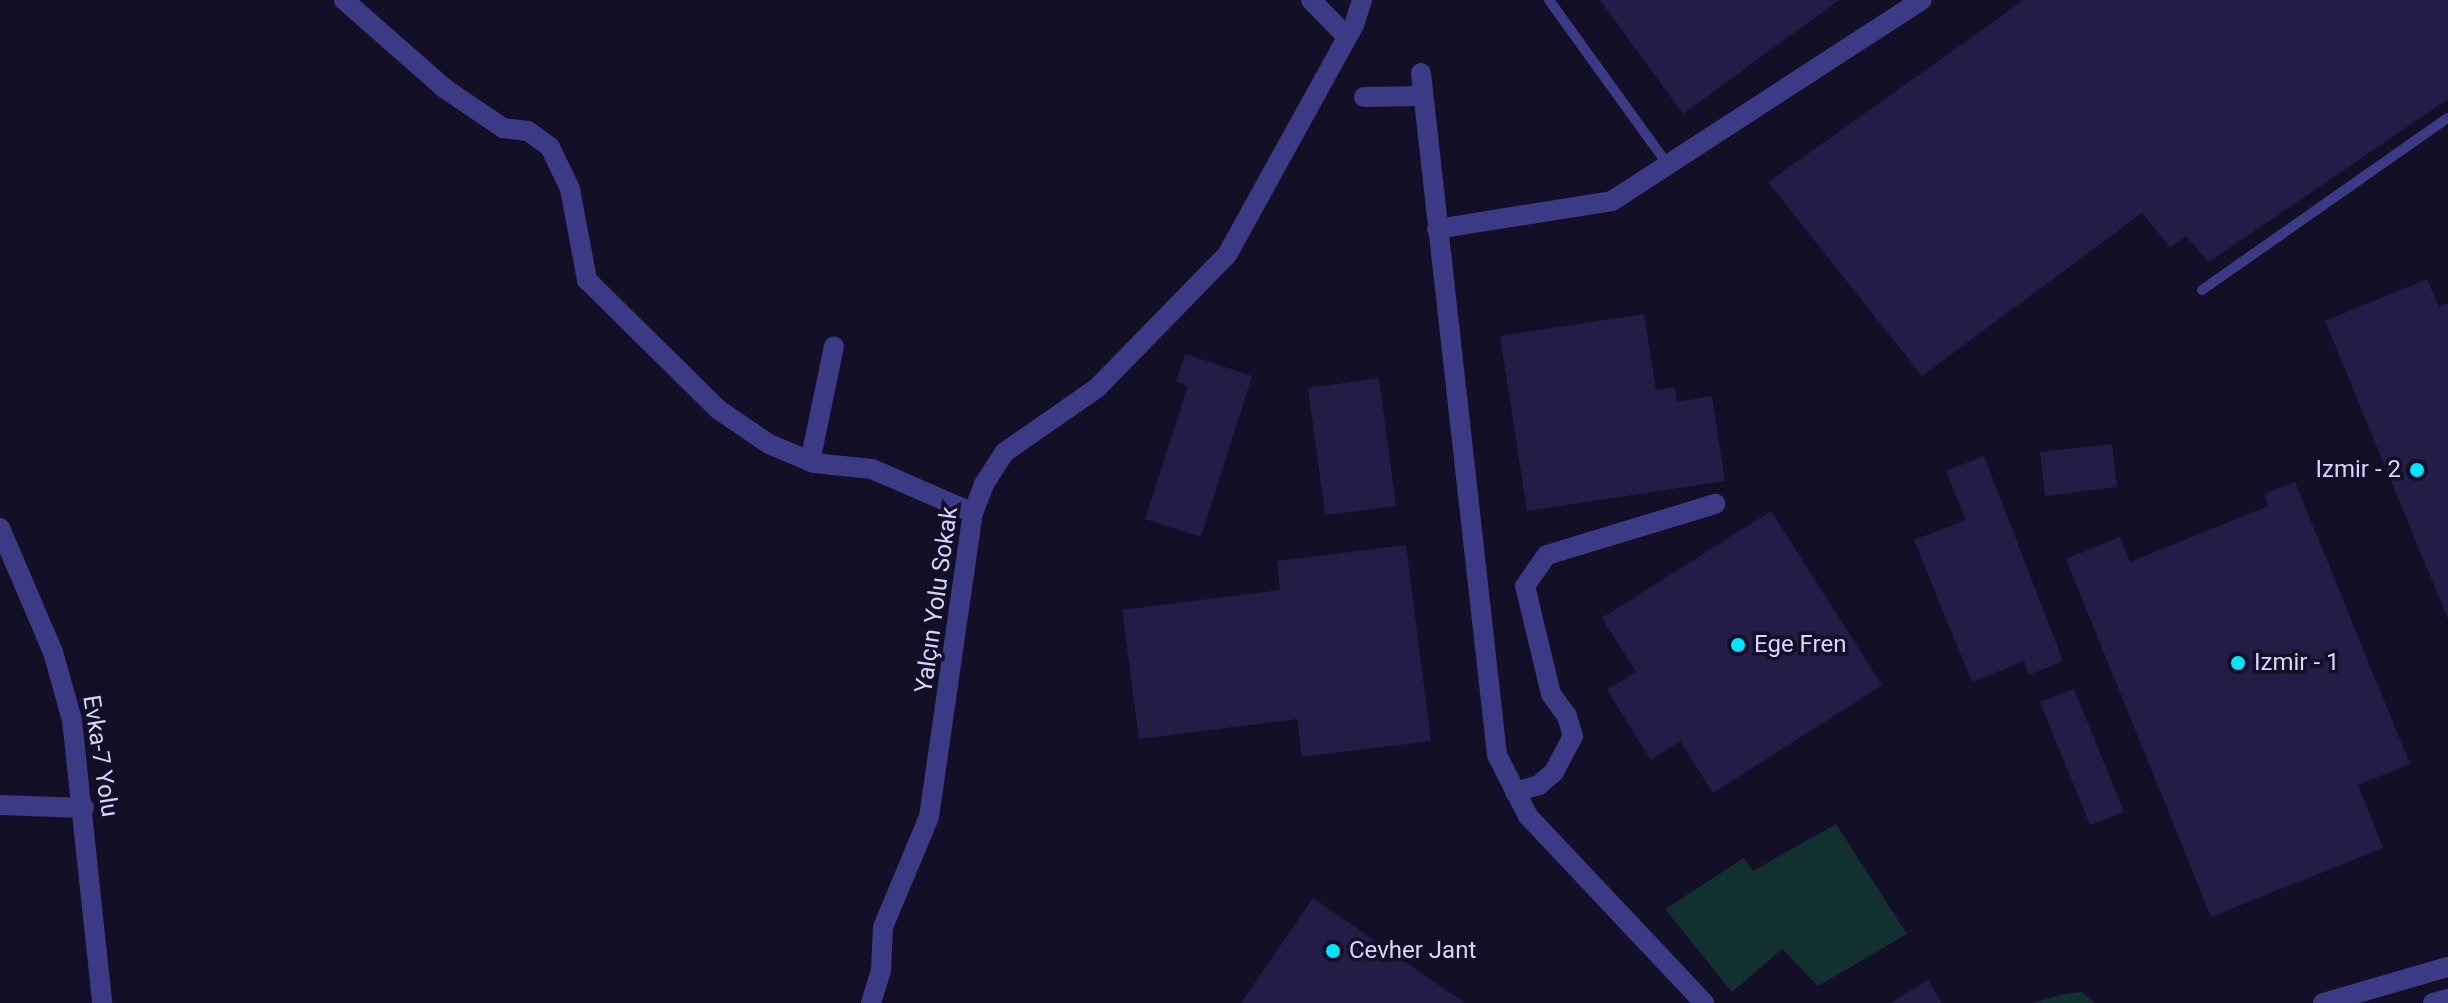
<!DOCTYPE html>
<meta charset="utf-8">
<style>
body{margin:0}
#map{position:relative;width:2448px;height:1003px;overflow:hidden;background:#130f26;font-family:Roboto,sans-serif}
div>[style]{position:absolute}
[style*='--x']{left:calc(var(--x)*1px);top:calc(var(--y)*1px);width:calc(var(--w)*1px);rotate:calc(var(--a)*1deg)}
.green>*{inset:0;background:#12302f}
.building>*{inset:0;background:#241b47}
.service>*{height:10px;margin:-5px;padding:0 5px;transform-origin:5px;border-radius:5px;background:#3d3a85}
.minor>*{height:20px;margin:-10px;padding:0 10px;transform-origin:10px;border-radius:10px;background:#3d3a85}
.tertiary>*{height:20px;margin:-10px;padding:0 10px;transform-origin:10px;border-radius:10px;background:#3d3a85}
.dots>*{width:22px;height:22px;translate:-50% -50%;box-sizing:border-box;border:4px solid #130f26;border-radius:50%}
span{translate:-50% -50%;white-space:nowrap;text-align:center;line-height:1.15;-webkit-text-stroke:7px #130f26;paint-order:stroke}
.poi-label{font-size:24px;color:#d9d4ff}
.right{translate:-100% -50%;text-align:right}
.left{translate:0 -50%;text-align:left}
.street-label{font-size:24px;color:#d9d4ff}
</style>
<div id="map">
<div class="green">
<div style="clip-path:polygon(1836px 824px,1907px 934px,1818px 986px,1782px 949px,1732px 992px,1665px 909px,1744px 858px,1753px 871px)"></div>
<div style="clip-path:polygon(2081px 992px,2095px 1003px,2032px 1003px,2064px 994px)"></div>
</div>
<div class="building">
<div style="clip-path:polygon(1600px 0,1839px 0,1683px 114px)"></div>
<div style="clip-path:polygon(2024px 0,2448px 0,2448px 99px,2209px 262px,2186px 236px,2170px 247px,2142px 213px,1922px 376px,1768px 182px)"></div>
<div style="clip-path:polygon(2427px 279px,2439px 307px,2448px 303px,2448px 619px,2325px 321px)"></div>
<div style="clip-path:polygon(1644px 314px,1656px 390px,1675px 387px,1677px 402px,1712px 396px,1725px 481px,1527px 511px,1500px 336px)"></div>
<div style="clip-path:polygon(1185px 354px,1252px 376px,1201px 537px,1145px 519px,1188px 386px,1176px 382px)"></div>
<div style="clip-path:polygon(1379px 378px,1396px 506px,1325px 515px,1308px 388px)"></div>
<div style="clip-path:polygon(2112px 444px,2117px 487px,2045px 496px,2040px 452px)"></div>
<div style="clip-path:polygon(1984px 456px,2063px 661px,2029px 675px,2024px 661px,1972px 682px,1914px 540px,1966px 520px,1946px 471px)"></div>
<div style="clip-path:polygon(2295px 482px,2410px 764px,2358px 785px,2383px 848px,2211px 917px,2066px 559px,2120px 537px,2130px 562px,2268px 506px,2264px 494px)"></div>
<div style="clip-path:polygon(1771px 511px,1882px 685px,1713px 793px,1680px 741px,1651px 760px,1607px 690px,1636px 672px,1602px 618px)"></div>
<div style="clip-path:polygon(1406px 545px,1431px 741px,1302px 757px,1297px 719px,1139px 739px,1122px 610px,1280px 590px,1277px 561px)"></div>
<div style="clip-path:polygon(2074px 689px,2124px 812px,2090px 825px,2040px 702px)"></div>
<div style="clip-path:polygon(1313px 898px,1465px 1003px,1241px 1003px)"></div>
<div style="clip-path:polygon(1928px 980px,1942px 1003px,1891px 1003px)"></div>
</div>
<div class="service">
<div style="--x:1549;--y:0;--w:203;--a:54.2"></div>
<div style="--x:2202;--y:290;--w:300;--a:-35"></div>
</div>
<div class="minor">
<div style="--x:344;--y:0;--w:133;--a:41.3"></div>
<div style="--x:444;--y:88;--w:71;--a:34.1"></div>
<div style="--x:503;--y:128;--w:25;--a:7"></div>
<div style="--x:528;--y:131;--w:27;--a:36"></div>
<div style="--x:550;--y:147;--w:47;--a:64.5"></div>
<div style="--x:570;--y:189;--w:93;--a:79.4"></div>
<div style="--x:587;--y:280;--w:185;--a:44.6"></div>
<div style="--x:719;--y:410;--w:60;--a:34.2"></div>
<div style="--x:769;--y:444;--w:49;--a:22.9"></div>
<div style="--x:814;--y:463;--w:58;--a:5.9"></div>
<div style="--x:872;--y:469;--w:110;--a:23.5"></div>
<div style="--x:1311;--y:0;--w:52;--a:45.8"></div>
<div style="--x:1421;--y:73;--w:686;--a:83.64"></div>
<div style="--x:1497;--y:755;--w:68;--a:63.1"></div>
<div style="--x:1528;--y:816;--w:257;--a:46.7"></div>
<div style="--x:1364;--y:97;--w:58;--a:-1"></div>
<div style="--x:1437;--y:229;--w:177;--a:-9.1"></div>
<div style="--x:1612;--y:201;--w:369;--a:-33"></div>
<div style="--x:810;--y:462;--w:118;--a:-78.3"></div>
<div style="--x:1515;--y:792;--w:25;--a:-16"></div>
<div style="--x:1539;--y:785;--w:20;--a:-41"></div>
<div style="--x:1554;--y:772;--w:41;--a:-62.2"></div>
<div style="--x:1573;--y:736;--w:21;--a:-107"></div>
<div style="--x:1567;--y:716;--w:27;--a:-126"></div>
<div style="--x:1551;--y:694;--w:111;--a:-103.5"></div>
<div style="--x:1525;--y:586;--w:38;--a:-55"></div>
<div style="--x:1547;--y:555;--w:176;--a:-16.9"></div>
<div style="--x:0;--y:805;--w:84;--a:2"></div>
</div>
<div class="tertiary">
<div style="--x:0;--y:528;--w:135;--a:66.9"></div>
<div style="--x:53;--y:652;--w:71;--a:74.4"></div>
<div style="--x:72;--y:720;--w:285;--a:83.9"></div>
<div style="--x:871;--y:1003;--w:34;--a:-73"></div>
<div style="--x:881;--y:971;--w:44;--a:-87.4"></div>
<div style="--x:883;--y:927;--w:119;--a:-67.3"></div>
<div style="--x:929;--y:817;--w:307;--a:-81.8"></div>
<div style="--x:973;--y:513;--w:31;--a:-69"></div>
<div style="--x:984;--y:484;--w:38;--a:-57"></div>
<div style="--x:1005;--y:452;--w:112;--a:-34.8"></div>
<div style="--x:1097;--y:388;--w:186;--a:-45.7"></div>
<div style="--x:1227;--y:255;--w:263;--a:-61.1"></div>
<div style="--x:1354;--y:25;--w:26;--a:-72"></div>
<div style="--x:2323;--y:1003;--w:130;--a:-16.1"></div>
<div style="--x:2433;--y:1003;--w:16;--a:-15"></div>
</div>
<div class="dots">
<div style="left:2417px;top:470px;background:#00e5ff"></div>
<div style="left:1738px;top:645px;background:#00e5ff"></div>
<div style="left:2238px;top:663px;background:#00e5ff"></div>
<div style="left:1333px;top:951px;background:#00e5ff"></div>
</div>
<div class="poi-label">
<span class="right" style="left:2401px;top:470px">Izmir - 2</span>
<span class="left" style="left:1754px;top:645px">Ege Fren</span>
<span class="left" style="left:2254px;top:663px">Izmir - 1</span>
<span class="left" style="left:1349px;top:951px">Cevher Jant</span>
</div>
<div class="street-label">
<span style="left:937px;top:600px;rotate:-82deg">Yalçın Yolu Sokak</span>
<span style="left:100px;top:756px;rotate:81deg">Evka-7 Yolu</span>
</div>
</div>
